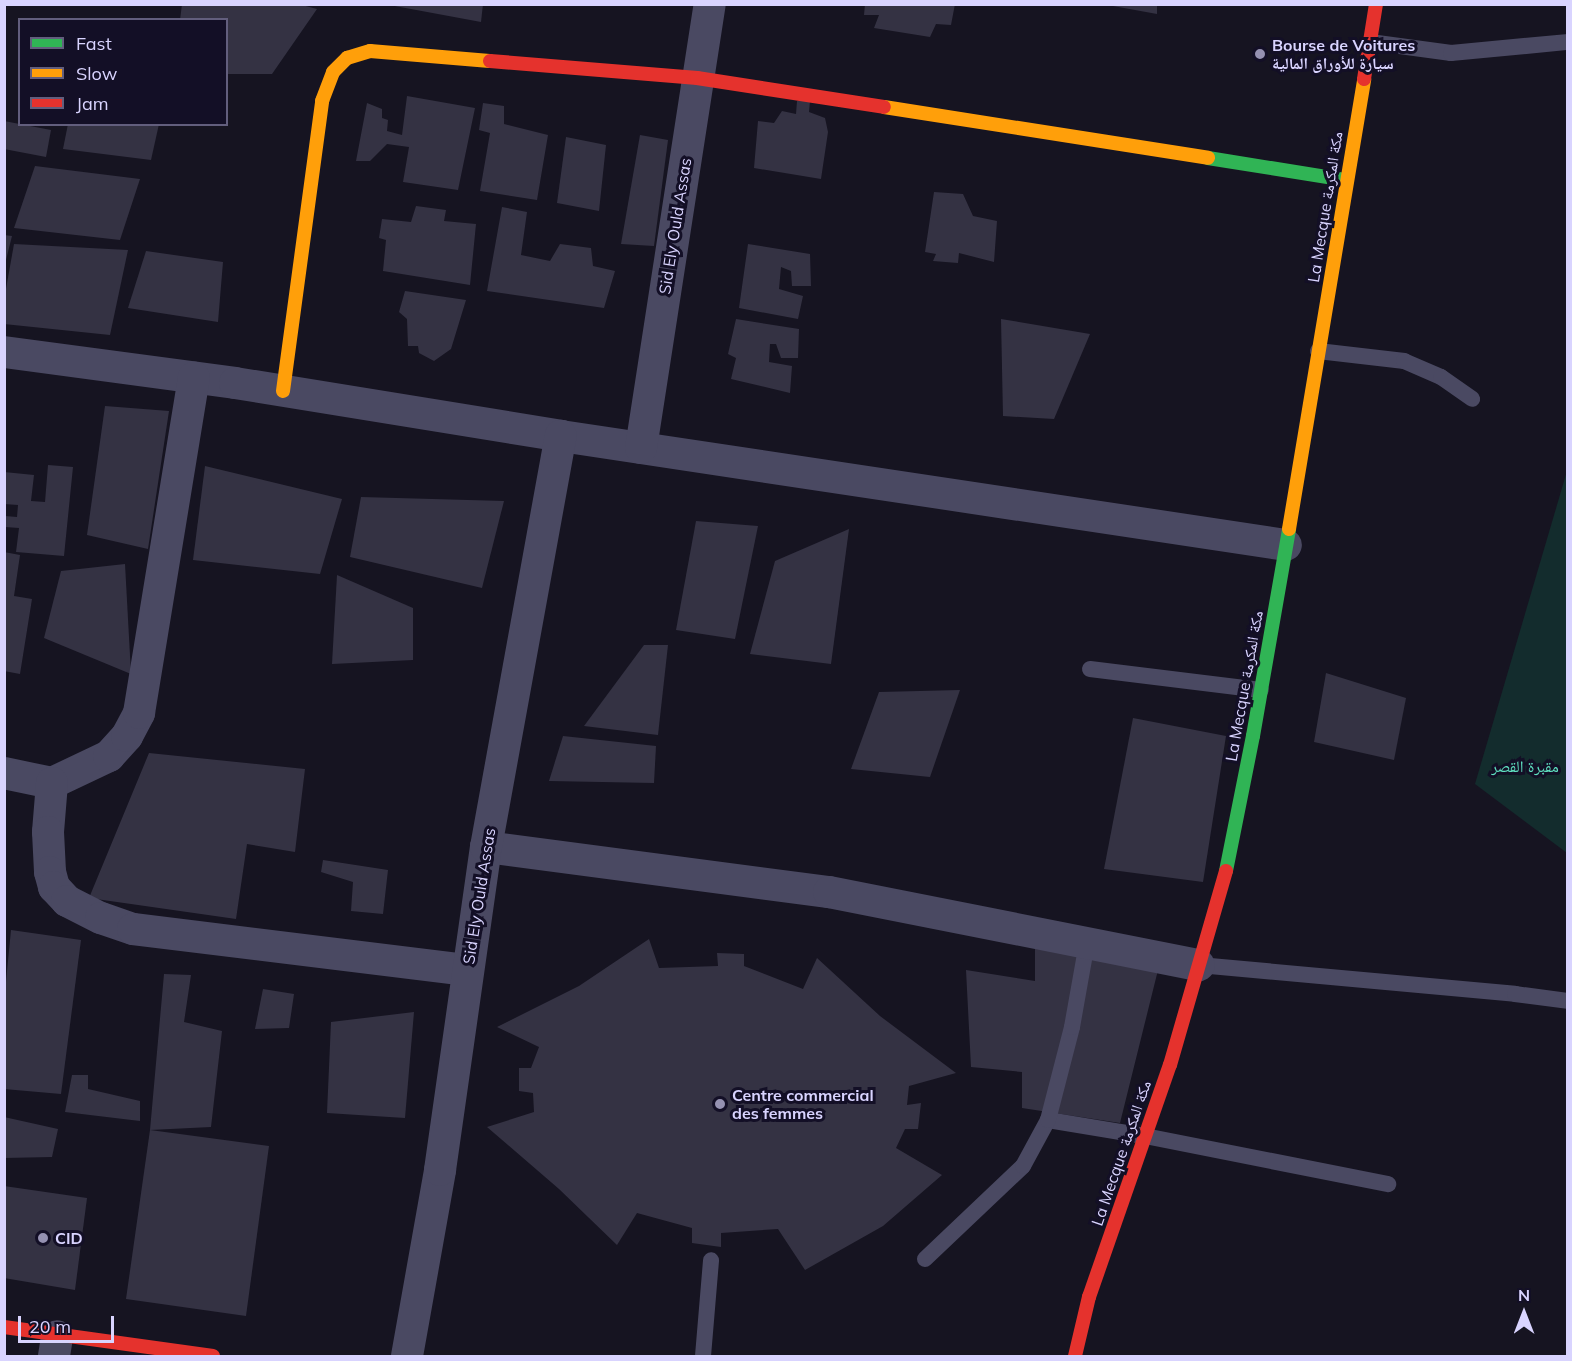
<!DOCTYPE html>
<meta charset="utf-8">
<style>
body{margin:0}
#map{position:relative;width:1572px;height:1361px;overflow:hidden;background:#161421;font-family:Mulish,"Noto Naskh Arabic",sans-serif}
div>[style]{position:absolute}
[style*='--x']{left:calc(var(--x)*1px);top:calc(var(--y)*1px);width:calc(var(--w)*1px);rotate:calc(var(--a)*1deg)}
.green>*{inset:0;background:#132c2d}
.building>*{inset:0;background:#343243}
.lane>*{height:16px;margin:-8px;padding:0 8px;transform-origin:8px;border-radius:8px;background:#4a4962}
.street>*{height:32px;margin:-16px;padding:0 16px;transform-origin:16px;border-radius:16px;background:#4a4962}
.fast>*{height:14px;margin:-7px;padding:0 7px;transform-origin:7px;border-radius:7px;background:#30b455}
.slow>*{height:14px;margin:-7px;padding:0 7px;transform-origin:7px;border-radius:7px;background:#ff9f0a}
.jam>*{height:14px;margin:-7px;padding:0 7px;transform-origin:7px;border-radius:7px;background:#e5322d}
.dots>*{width:16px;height:16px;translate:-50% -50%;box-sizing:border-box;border:3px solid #130f26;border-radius:50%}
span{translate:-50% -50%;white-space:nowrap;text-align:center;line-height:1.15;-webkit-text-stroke:6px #130f26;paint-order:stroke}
.poi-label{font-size:16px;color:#d9d4ff;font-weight:700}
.left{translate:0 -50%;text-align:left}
.street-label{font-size:16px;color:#d9d4ff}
.park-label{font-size:16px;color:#5fe0c0}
.frame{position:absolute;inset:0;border:6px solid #d9d4ff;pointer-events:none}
.legend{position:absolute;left:18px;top:18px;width:210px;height:108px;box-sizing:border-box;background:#130f26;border:2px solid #625e7d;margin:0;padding:8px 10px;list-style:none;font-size:18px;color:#d9d4ff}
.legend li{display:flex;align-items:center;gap:12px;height:30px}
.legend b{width:30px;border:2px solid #625e7d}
.north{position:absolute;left:1494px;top:1283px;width:60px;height:60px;-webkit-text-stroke:4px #130f26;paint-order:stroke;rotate:0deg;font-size:16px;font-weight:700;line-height:24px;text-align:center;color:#d9d4ff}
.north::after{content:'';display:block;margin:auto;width:21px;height:27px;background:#d9d4ff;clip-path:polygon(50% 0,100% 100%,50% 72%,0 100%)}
.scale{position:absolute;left:18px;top:1316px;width:96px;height:27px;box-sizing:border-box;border:3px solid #d9d4ff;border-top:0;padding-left:8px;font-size:18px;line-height:21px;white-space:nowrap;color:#d9d4ff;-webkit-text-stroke:4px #130f26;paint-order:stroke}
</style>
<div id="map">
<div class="green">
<div style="clip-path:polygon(1567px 471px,1567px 853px,1475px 784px)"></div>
</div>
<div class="building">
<div style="clip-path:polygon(182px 4px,298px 4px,317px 9px,272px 74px,226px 74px,226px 20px,180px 20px)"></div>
<div style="clip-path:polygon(384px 4px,483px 4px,481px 22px)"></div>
<div style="clip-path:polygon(865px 4px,955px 4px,951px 25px,936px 24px,930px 37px,874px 28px,879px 15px,864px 15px)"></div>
<div style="clip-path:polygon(1113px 4px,1157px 4px,1157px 14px,1113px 6px)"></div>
<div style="clip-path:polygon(407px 96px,475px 108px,458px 190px,403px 182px,409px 147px,387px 144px,370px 161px,356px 161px,367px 103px,382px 109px,382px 118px,388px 120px,387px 131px,402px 135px)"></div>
<div style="clip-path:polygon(797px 101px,810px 101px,809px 112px,825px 118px,828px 132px,821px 179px,754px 168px,758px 121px,774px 123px,782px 111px,796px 114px)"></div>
<div style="clip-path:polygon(483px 103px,504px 106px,504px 124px,548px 135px,537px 200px,480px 191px,490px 133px,479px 130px)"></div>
<div style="clip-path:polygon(4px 121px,51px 130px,46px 157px,4px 149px)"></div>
<div style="clip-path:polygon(68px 124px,159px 124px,151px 160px,63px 149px)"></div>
<div style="clip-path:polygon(640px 135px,668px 140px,654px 246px,621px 244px)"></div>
<div style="clip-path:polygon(566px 137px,606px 145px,599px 211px,557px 203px)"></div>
<div style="clip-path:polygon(35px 166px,140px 179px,120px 240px,14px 228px)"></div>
<div style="clip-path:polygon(934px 192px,963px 194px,973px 216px,997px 221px,994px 262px,959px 253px,958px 263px,933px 261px,936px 254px,925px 252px)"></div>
<div style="clip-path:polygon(416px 206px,446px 210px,444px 221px,476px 224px,470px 285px,383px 271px,386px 240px,379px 238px,382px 219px,411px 222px)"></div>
<div style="clip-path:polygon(502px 207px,527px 212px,521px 255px,550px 261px,560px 244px,591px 248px,593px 266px,615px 271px,604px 308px,487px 291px)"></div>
<div style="clip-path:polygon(4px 235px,12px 236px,5px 264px,4px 264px)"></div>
<div style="clip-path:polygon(14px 244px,128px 250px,110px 335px,4px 324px,4px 300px)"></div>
<div style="clip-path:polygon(748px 244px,810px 254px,811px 286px,792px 286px,791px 271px,781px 267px,779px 289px,803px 296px,798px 319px,739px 308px)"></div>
<div style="clip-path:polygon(146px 251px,223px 262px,218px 322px,128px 308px)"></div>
<div style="clip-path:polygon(405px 291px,466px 300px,451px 349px,434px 361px,419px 353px,418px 346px,408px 346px,407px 319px,399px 312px)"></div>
<div style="clip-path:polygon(736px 319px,799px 329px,798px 358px,781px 358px,776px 344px,770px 344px,769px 362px,792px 366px,790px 393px,731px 379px,736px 358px,728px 354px)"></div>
<div style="clip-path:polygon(1001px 319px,1090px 334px,1054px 419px,1003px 416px)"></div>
<div style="clip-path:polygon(105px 406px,169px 411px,148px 549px,87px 535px)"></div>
<div style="clip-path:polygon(48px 465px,73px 467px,64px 556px,16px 552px,19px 528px,5px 527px,5px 516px,17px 517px,18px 505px,4px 504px,4px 472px,34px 475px,31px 501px,45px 502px)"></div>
<div style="clip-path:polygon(205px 466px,342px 499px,320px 574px,193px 560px)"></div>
<div style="clip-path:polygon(361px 497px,504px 501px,482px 588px,350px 557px)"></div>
<div style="clip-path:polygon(696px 521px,758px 526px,735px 639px,676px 630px)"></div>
<div style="clip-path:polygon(849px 529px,831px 664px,750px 654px,775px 561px)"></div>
<div style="clip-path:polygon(4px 552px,20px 555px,14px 596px,32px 599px,20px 674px,4px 671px)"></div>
<div style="clip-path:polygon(125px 564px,131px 674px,44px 638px,61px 571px)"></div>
<div style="clip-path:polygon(337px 575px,413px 608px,413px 660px,332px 664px)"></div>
<div style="clip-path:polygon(644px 645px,668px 645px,658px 735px,584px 726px)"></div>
<div style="clip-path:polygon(1326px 673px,1406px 698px,1394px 760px,1314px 742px)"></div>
<div style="clip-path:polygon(960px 690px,930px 777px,851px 769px,879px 692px)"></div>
<div style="clip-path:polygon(1133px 718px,1226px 736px,1203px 882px,1104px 869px)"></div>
<div style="clip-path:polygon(563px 736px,656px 746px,654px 783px,549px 781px)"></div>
<div style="clip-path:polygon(149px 753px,305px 769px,295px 852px,247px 844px,236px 919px,89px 898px)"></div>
<div style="clip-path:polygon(323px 860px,388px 870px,383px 914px,351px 911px,353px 882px,321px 872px)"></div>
<div style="clip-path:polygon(11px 930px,81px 940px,61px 1094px,4px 1089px,4px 1002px)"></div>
<div style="clip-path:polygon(649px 939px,659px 968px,718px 966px,717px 953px,744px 954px,744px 966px,803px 989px,817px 958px,880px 1016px,956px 1073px,909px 1086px,907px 1105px,921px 1103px,918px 1129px,905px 1129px,896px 1148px,942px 1175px,883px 1226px,805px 1270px,778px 1229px,721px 1233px,721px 1247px,692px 1243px,692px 1228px,637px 1213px,617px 1245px,559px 1189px,487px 1127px,534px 1112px,533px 1093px,519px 1091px,519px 1068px,531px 1068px,539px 1047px,497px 1027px,579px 986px)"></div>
<div style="clip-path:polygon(1035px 945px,1158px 970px,1120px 1123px,1022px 1108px,1022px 1072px,971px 1067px,966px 970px,1035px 981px)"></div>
<div style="clip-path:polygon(164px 974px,191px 975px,184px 1022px,222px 1031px,211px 1127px,150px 1130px)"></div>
<div style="clip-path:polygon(263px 989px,294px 994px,289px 1028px,255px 1029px)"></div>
<div style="clip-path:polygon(414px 1012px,405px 1118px,327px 1113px,331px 1022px)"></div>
<div style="clip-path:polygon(72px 1075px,88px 1075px,88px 1089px,140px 1101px,140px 1121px,65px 1112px)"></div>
<div style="clip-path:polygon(4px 1117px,58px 1129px,52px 1157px,4px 1158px)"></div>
<div style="clip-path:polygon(150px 1130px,269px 1146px,246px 1316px,126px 1299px)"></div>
<div style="clip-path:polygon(4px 1186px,87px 1198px,75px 1290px,4px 1278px)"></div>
</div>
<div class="lane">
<div style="--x:1370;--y:42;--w:82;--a:7.7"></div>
<div style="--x:1451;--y:53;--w:118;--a:-5.4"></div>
<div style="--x:1318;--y:351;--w:87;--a:6.6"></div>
<div style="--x:1404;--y:361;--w:40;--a:23.4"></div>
<div style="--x:1441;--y:377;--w:38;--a:35"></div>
<div style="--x:1090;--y:669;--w:172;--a:7"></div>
<div style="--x:1199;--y:965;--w:317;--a:5.2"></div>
<div style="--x:1515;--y:994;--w:53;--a:7.5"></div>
<div style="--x:1048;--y:1120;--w:98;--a:9.4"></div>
<div style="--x:1145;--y:1136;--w:248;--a:11.2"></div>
<div style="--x:925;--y:1259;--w:135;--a:-43.5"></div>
<div style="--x:1023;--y:1166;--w:52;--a:-61.5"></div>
<div style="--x:1048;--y:1120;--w:96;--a:-75.5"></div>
<div style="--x:1072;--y:1027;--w:85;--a:-79.9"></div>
<div style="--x:703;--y:1356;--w:96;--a:-85.2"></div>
</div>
<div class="street">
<div style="--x:4;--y:352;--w:233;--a:7.6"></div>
<div style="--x:235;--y:383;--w:330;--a:9.2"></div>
<div style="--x:561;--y:436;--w:733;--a:8.55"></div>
<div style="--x:641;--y:448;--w:449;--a:-81.2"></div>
<div style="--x:4;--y:773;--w:49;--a:11.8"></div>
<div style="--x:52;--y:783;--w:63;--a:-25.3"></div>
<div style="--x:109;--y:756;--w:27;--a:-48"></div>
<div style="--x:127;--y:736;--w:26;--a:-62"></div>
<div style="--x:139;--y:713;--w:340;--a:-80.7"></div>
<div style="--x:52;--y:783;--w:49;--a:94.7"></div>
<div style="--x:48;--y:832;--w:40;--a:87.1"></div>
<div style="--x:50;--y:872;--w:16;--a:75"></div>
<div style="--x:54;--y:887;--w:19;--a:47"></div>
<div style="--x:67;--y:901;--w:38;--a:27"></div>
<div style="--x:101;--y:918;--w:34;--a:19"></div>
<div style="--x:133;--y:929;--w:337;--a:7"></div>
<div style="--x:486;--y:847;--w:346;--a:7.5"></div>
<div style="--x:829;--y:892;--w:377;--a:11.2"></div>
<div style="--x:54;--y:1356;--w:20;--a:-81"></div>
<div style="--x:407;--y:1356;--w:189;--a:-79.9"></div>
<div style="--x:440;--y:1170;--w:326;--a:-81.9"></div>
<div style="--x:486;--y:847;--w:418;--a:-79.7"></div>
</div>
<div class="fast">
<div style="--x:1208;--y:158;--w:140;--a:9.1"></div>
<div style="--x:1226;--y:871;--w:138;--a:-78.7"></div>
<div style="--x:1253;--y:736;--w:210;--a:-80.1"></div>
</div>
<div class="slow">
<div style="--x:884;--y:107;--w:328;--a:8.9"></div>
<div style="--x:283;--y:391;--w:293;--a:-82.3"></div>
<div style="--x:322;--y:101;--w:31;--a:-69"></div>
<div style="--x:333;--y:72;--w:20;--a:-45"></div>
<div style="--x:347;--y:58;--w:24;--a:-17"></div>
<div style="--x:370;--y:51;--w:120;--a:4.8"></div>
<div style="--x:1289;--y:529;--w:456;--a:-80.5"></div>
</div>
<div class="jam">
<div style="--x:490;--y:61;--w:208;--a:4.7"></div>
<div style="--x:697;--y:78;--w:189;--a:8.8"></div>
<div style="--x:1364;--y:79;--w:76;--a:-80.9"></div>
<div style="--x:4;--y:1327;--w:211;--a:7.9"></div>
<div style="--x:1075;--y:1356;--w:61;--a:-76.7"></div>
<div style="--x:1089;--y:1297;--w:246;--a:-70.8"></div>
<div style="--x:1170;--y:1065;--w:202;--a:-73.9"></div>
</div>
<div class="dots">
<div style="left:1260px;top:54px;background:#9591b1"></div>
<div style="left:720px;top:1104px;background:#9591b1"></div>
<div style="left:43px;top:1238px;background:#9591b1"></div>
</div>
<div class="poi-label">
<span class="left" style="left:1272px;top:54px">Bourse de Voitures<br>سيارة للأوراق المالية</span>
<span class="left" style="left:732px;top:1104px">Centre commercial<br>des femmes</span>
<span class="left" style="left:55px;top:1238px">CID</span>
</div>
<div class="street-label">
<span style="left:1325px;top:207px;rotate:-81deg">La Mecque مكة المكرمة</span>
<span style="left:675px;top:226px;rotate:-81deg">Sid Ely Ould Assas</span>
<span style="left:1244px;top:686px;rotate:-80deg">La Mecque مكة المكرمة</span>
<span style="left:479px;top:896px;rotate:-81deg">Sid Ely Ould Assas</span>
<span style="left:1121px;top:1153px;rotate:-71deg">La Mecque مكة المكرمة</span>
</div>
<div class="park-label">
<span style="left:1525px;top:766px">مقبرة القصر</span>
</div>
<div class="frame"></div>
<ul class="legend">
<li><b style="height:8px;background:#30b455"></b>Fast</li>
<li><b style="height:8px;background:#ff9f0a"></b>Slow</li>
<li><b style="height:8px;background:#e5322d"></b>Jam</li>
</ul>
<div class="north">N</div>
<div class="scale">20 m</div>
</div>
